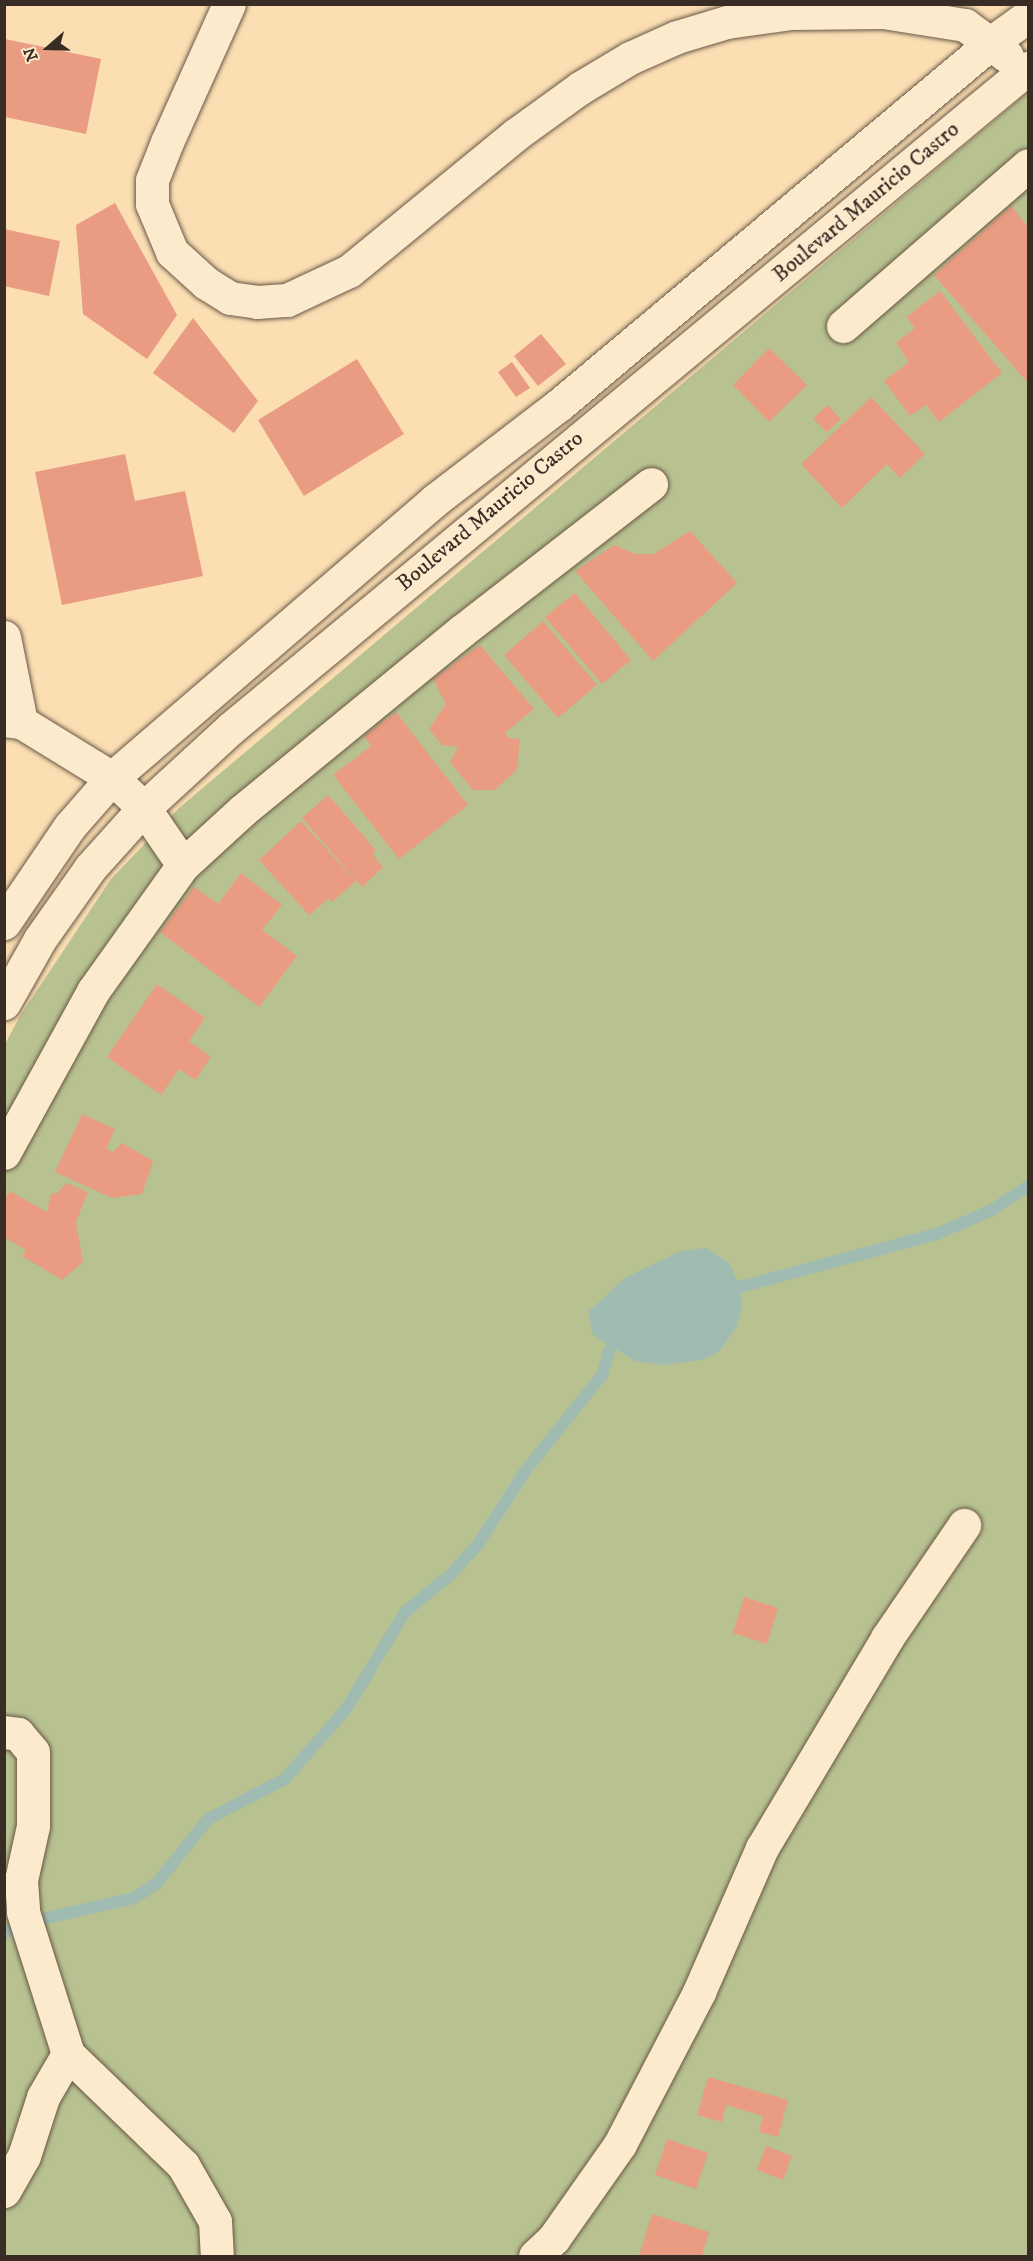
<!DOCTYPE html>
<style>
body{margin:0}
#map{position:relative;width:1033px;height:2261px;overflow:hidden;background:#fbdeb2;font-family:"IM FELL DW Pica",serif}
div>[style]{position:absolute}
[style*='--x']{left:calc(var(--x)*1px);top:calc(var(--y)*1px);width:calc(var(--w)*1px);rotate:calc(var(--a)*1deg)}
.green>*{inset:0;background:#b8c290}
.water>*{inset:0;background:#a0bbb2}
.stream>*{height:12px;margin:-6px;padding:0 6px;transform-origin:6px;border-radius:6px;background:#a0bbb2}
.building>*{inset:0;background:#e99c81}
.roads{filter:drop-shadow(0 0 2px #695848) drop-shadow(0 0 2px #695848)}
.minor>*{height:33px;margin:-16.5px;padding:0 16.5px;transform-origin:16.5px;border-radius:16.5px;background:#fceacd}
span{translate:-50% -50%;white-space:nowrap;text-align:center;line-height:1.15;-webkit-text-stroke:5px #fceacd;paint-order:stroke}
.street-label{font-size:22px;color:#382c25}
.frame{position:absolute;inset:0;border:6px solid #382c25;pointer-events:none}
.north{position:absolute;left:18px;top:18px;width:60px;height:60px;-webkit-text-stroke:4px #fceacd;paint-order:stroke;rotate:250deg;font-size:16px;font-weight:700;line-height:24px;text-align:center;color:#382c25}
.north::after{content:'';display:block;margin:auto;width:21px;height:27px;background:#382c25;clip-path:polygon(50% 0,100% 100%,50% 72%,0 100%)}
</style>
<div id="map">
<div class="green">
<div style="clip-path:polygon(1028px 92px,1028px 2256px,5px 2256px,4px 1046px,20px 1016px,111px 879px,179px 808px)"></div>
</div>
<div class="water">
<div style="clip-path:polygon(707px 1248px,729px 1263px,740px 1287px,742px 1307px,737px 1326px,720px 1351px,702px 1360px,663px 1365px,635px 1361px,593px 1335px,588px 1312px,625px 1278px,681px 1251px)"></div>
</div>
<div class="stream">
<div style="--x:740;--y:1287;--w:204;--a:-15.1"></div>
<div style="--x:937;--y:1234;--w:60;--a:-23.6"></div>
<div style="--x:992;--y:1210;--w:43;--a:-33.7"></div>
<div style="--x:4;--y:1933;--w:36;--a:-21"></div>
<div style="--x:38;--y:1920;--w:98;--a:-12.9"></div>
<div style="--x:134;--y:1898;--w:27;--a:-33"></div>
<div style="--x:157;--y:1883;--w:82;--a:-51.4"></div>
<div style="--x:208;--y:1819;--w:87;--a:-27.5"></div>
<div style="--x:285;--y:1779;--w:94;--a:-48.9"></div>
<div style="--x:347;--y:1708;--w:112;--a:-58.9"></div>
<div style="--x:405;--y:1612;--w:57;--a:-39.3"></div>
<div style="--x:449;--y:1576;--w:41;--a:-47"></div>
<div style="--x:477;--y:1546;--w:90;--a:-57.2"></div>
<div style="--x:526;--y:1470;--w:122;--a:-51.3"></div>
<div style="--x:602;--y:1375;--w:27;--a:-73"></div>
</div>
<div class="building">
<div style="clip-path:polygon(5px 39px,101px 59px,86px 134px,5px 117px)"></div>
<div style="clip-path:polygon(115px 203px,177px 315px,147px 359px,83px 314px,76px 225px)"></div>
<div style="clip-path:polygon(1011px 206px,1028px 227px,1028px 383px,934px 275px)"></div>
<div style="clip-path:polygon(4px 229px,60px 241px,49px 296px,4px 286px)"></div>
<div style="clip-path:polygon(940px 291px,1002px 373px,939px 422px,926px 405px,910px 416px,884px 381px,909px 362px,896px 343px,915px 328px,906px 317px)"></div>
<div style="clip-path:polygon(193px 318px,258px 401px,234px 433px,153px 373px)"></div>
<div style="clip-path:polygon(541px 334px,566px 364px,538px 386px,514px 356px)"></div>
<div style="clip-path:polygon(769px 348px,807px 385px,769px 422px,733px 385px)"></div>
<div style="clip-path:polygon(357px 359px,404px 434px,304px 496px,258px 420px)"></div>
<div style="clip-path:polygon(512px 362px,530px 388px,516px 397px,498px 372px)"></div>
<div style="clip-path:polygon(871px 397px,925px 454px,900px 478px,887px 464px,842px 508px,801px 464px)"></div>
<div style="clip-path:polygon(827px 405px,841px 419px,827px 432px,813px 419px)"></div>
<div style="clip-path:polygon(125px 454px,135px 501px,185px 491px,203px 576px,62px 605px,35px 472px)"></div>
<div style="clip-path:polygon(690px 531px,737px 583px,653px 661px,575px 571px,614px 545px,636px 554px,654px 554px)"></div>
<div style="clip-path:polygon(575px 593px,631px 660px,602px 684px,545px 617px)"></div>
<div style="clip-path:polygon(543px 621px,597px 685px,558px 718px,504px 655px)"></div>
<div style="clip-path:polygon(480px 645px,534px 709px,505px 733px,509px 738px,520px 739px,517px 769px,495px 790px,473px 790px,450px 762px,458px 747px,442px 745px,429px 729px,446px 704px,433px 679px)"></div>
<div style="clip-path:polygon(396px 712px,468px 805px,399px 859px,333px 775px,371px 746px,364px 736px)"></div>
<div style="clip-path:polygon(328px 795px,375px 849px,373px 855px,383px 867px,362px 887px,302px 818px)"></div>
<div style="clip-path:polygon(301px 821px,356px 881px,332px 902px,329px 898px,309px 915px,259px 860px)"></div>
<div style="clip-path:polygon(241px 873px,282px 905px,262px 930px,297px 956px,259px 1007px,160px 932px,194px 887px,218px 904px)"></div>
<div style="clip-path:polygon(157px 984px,205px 1018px,189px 1041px,211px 1057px,195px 1080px,179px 1069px,161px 1095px,107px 1057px)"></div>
<div style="clip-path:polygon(82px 1114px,115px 1129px,106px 1149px,113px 1152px,122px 1143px,153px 1161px,142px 1194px,112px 1198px,55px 1172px)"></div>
<div style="clip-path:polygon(67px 1183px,88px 1192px,76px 1222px,83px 1262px,62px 1280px,22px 1256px,26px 1250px,4px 1237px,4px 1201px,10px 1191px,47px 1212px,51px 1194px,57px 1193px)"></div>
<div style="clip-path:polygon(744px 1597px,778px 1608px,767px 1644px,733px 1633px)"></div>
<div style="clip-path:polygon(708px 2077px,788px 2100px,778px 2137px,759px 2132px,763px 2116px,726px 2105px,722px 2122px,697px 2115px)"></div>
<div style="clip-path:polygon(667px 2139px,708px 2153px,696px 2189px,655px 2175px)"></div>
<div style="clip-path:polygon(766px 2146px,792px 2156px,783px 2180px,757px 2170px)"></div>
<div style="clip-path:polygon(652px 2214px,709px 2232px,702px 2256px,639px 2256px)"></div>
</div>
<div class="roads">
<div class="minor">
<div style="--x:229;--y:4;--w:151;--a:114.2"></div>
<div style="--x:167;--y:142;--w:41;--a:111.5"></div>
<div style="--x:152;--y:180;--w:24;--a:90"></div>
<div style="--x:152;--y:204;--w:52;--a:67.4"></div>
<div style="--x:172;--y:252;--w:46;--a:42.4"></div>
<div style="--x:206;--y:283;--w:28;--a:32"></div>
<div style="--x:230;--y:298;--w:27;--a:8"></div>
<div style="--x:257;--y:302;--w:30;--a:-4"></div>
<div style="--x:287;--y:300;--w:68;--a:-25.1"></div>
<div style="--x:349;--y:271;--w:215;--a:-39.3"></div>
<div style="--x:515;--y:135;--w:80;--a:-35.9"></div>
<div style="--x:580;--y:88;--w:58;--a:-31"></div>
<div style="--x:630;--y:58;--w:51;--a:-24.1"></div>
<div style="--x:677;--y:37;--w:52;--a:-16.7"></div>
<div style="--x:727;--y:22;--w:65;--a:-8"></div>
<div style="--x:791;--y:13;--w:92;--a:-0.6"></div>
<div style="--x:883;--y:12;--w:83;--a:9"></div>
<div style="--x:965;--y:25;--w:52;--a:36.4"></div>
<div style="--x:843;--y:326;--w:245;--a:-41"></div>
<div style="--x:4;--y:637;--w:87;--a:78.7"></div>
<div style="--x:4;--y:720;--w:17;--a:7"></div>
<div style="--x:21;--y:722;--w:107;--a:31.6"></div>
<div style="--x:112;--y:778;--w:44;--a:43.2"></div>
<div style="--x:144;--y:808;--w:69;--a:55.6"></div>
<div style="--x:4;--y:923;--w:117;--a:-55.8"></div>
<div style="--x:70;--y:826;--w:64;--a:-48.8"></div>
<div style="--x:112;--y:778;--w:426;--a:-40.7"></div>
<div style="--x:435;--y:500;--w:156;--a:-37.5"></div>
<div style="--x:559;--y:405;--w:565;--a:-39.97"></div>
<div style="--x:992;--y:42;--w:44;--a:-35.8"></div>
<div style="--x:4;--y:1003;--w:73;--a:-60.6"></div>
<div style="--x:40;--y:939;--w:87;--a:-54.8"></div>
<div style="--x:90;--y:868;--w:81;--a:-48"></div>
<div style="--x:144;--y:808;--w:118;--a:-42.6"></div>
<div style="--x:231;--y:728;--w:1035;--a:-39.63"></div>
<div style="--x:4;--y:1153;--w:185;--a:-61.2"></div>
<div style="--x:93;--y:991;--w:155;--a:-54.5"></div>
<div style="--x:183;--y:865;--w:81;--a:-42.5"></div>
<div style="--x:243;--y:810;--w:284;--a:-39.3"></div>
<div style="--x:463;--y:630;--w:238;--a:-37.8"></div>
<div style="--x:4;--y:1732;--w:14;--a:8"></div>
<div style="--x:18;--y:1734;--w:23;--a:50"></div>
<div style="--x:33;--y:1752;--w:74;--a:90"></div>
<div style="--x:33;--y:1826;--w:55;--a:102.5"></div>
<div style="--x:21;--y:1880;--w:32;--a:86"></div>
<div style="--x:23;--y:1912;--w:149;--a:72.4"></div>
<div style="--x:68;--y:2054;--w:160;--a:44"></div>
<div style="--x:183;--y:2165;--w:64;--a:60.3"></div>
<div style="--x:215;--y:2221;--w:35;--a:87"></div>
<div style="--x:4;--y:2191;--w:40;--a:-60.3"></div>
<div style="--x:24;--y:2156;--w:62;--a:-72.1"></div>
<div style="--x:43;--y:2097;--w:50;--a:-59.8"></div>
<div style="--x:535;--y:2256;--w:26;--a:-43"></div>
<div style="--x:554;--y:2238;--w:115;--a:-54.9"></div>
<div style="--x:620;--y:2144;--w:171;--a:-62.5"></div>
<div style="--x:699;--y:1992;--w:157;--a:-66.4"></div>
<div style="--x:762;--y:1848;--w:244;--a:-59.2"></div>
<div style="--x:887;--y:1638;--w:137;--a:-55.7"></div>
</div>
</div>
<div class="street-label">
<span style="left:866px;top:202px;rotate:-40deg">Boulevard Mauricio Castro</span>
<span style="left:490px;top:511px;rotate:-40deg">Boulevard Mauricio Castro</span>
</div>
<div class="frame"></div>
<div class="north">N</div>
</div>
